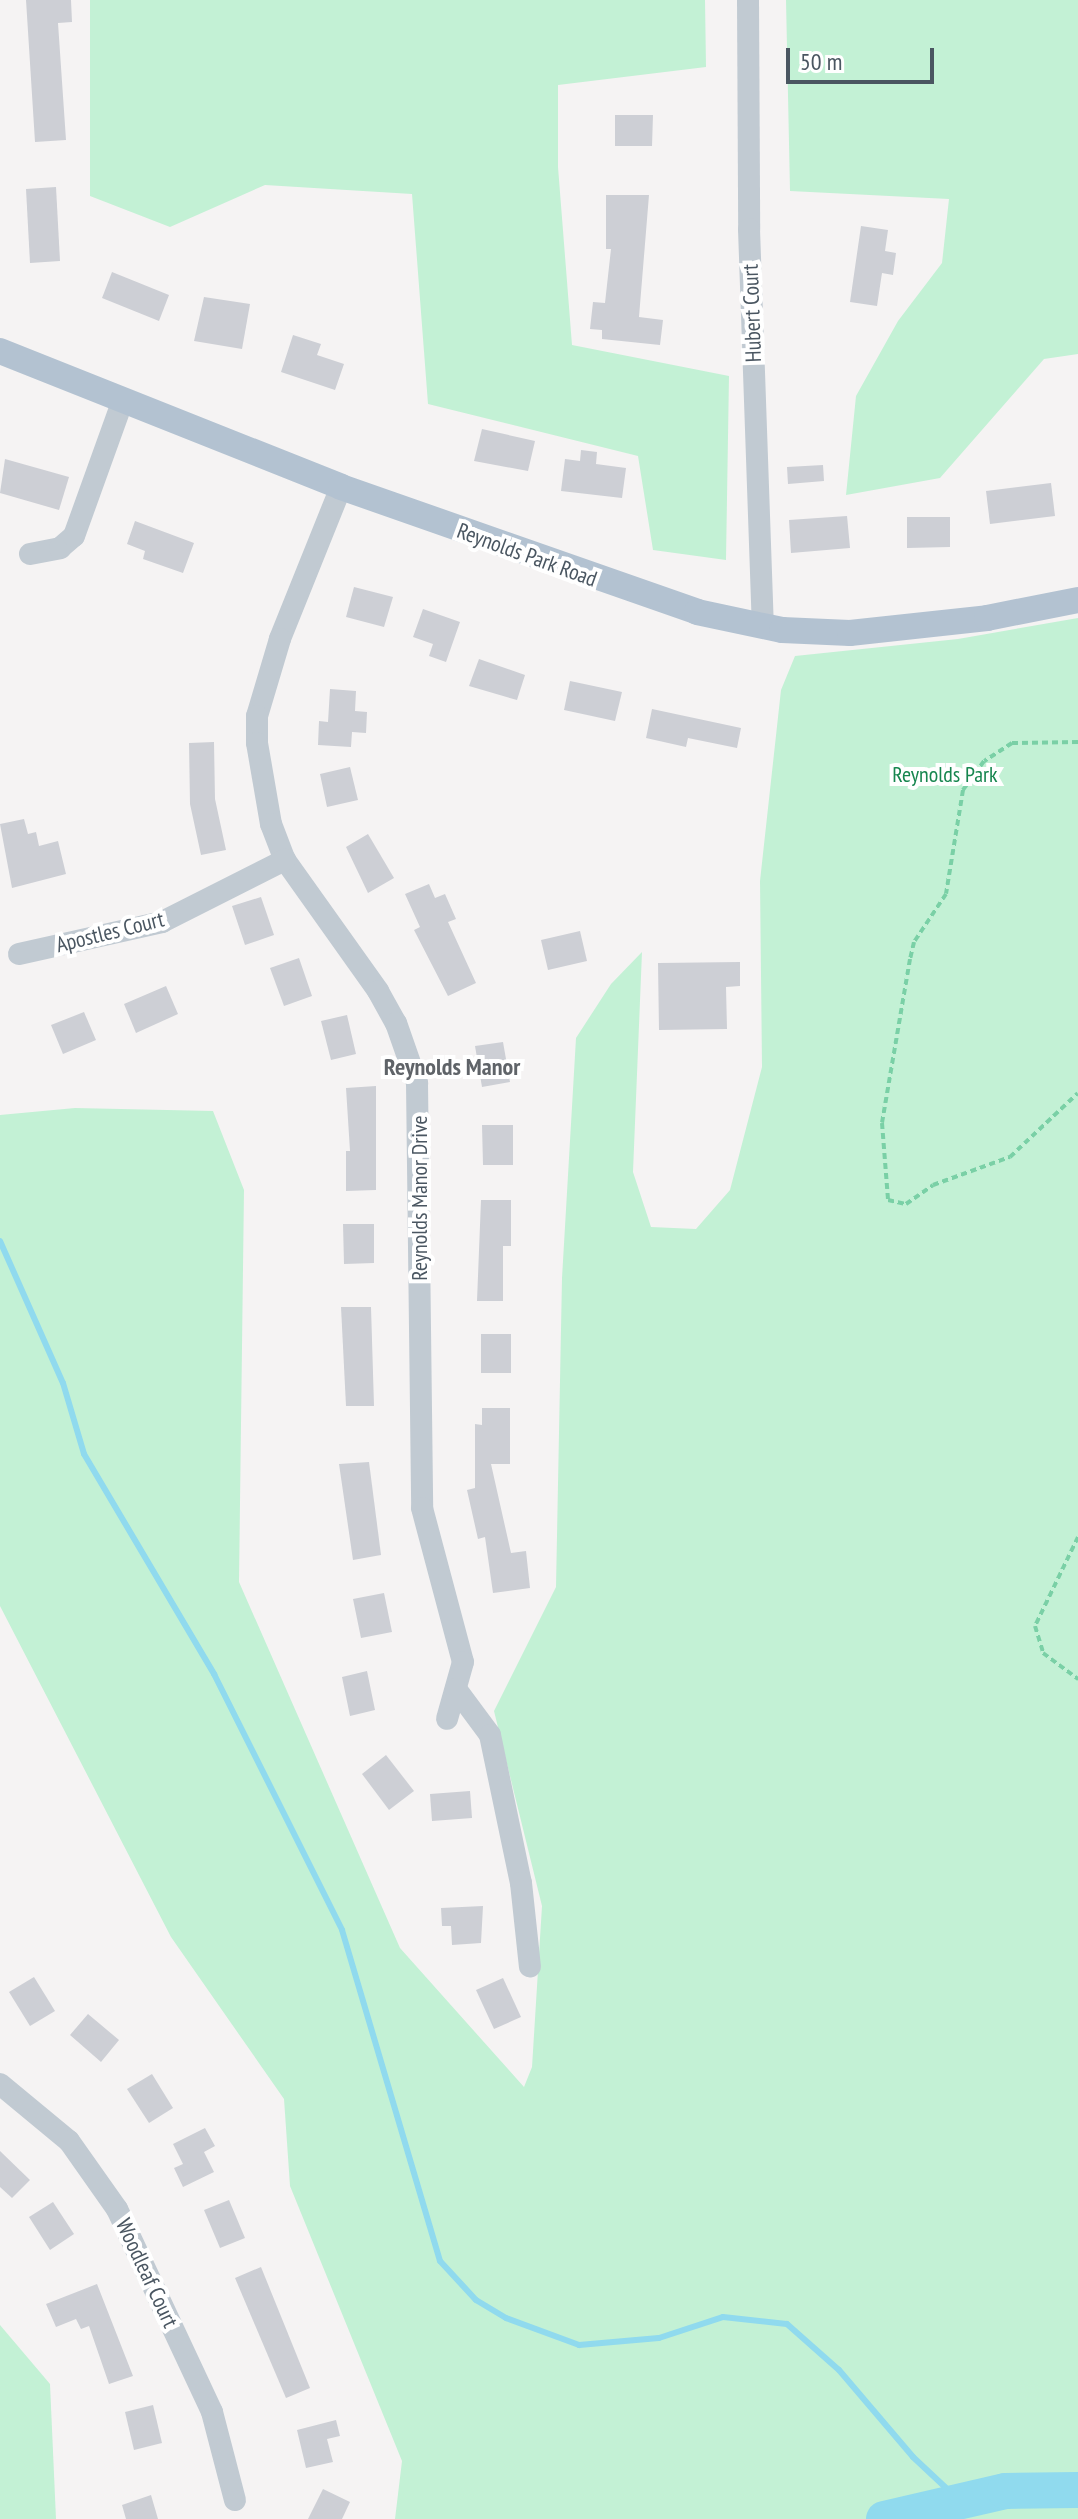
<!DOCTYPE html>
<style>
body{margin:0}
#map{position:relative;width:1078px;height:2519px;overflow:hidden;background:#f5f3f3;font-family:"PT Sans Narrow",sans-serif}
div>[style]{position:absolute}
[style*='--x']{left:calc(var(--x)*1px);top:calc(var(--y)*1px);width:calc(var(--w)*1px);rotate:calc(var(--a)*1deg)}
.green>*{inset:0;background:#c3f1d5}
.stream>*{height:6px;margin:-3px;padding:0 3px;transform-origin:3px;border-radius:3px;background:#90daee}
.river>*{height:36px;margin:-18px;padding:0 18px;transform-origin:18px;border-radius:18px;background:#90daee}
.building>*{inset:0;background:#cdcfd5}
.path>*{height:4px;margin-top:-2px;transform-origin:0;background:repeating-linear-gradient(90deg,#7ad0a6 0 6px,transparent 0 10px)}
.minor>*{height:22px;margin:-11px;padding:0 11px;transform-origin:11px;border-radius:11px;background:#c1cad2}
.major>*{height:26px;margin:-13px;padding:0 13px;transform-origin:13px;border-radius:13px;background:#b3c2d1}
span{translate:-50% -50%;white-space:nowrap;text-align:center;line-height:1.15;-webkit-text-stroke:8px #fff;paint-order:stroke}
.street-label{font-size:22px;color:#4a5661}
.park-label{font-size:22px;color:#17864f}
.neighbourhood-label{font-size:24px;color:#5f6368;font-weight:700}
.scale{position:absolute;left:786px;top:48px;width:148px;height:36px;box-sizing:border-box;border:4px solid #4a5661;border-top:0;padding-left:10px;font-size:24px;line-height:28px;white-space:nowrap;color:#4a5661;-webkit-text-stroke:6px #fff;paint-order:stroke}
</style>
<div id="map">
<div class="green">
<div style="clip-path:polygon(90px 0,705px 0,706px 67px,558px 85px,558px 167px,572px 345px,729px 376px,726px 560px,653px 550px,638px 456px,428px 404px,412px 194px,265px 185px,170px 227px,90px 196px)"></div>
<div style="clip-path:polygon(786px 0,1078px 0,1078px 354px,1044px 359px,940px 478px,846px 495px,856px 396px,898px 321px,942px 263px,949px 199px,790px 191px)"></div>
<div style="clip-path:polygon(1078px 618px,1078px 2519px,395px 2519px,402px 2461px,290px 2186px,284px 2099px,171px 1937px,0 1606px,0 1115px,75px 1108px,213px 1111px,244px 1190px,239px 1582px,400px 1948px,524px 2087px,532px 2067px,542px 1906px,494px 1711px,556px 1587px,562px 1278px,576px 1038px,611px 984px,642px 952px,633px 1172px,651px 1227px,696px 1229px,730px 1190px,762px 1067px,760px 881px,781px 690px,795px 656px,958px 639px)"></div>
<div style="clip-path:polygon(0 2325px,50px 2384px,56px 2519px,0 2519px)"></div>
</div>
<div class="stream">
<div style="--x:0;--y:1241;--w:155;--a:66.1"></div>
<div style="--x:63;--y:1383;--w:74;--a:73.5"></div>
<div style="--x:84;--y:1454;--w:256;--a:59.4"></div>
<div style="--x:214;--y:1674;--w:286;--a:63.4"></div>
<div style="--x:342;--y:1930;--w:345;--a:73.5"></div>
<div style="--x:440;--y:2261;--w:53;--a:47.3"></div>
<div style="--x:476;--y:2300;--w:35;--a:31"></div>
<div style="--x:506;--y:2318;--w:78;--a:20.3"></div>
<div style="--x:579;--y:2345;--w:80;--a:-5"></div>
<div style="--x:659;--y:2338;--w:67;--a:-18.2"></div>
<div style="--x:723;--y:2317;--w:64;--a:6.2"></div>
<div style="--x:787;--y:2324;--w:69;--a:41.5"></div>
<div style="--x:839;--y:2370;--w:114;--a:49.6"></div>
<div style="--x:913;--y:2457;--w:64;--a:43.1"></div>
</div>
<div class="river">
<div style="--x:884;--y:2519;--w:124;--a:-13"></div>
<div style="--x:1005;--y:2491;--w:73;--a:-0.8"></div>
</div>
<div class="building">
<div style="clip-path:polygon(26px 0,71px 0,72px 22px,58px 23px,66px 140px,35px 142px)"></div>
<div style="clip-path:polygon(615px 115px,653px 115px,652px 146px,615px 146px)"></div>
<div style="clip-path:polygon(56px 187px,60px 261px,30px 263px,26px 189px)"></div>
<div style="clip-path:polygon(606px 195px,649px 195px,639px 317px,663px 320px,660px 345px,602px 339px,602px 330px,590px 329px,593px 302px,605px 303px,611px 249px,606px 249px)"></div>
<div style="clip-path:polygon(861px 226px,888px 230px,885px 251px,896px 253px,893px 275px,882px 273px,877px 306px,850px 302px)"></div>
<div style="clip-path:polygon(112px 272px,169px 295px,159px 321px,102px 298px)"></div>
<div style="clip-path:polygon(204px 297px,250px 304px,242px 349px,194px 341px)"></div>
<div style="clip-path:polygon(293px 335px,321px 344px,317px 355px,344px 364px,335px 390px,281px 372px)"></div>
<div style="clip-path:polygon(482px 429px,535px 441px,528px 471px,474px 461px)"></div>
<div style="clip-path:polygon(581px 450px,597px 452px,596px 464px,626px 468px,622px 498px,561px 491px,565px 459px,580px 461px)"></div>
<div style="clip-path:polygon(5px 459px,69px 477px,59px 510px,0 493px)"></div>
<div style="clip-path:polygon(823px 465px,824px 481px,788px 484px,787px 467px)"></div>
<div style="clip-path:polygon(1051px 483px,1055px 516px,990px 524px,986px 491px)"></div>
<div style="clip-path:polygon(847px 516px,850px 548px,791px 553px,789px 520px)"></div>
<div style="clip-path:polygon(907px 517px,950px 517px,950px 547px,907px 548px)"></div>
<div style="clip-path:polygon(135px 521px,194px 543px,183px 573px,143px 559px,145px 551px,127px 544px)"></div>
<div style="clip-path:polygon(354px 587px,393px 597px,384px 627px,346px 617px)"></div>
<div style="clip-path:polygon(423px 609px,460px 622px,446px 662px,429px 656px,433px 644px,413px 637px)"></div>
<div style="clip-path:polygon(479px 659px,525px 675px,517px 700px,469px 686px)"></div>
<div style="clip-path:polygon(570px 681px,622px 692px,615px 721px,564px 710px)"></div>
<div style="clip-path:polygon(330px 689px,356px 691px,355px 711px,367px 712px,366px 733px,352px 732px,351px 747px,318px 745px,319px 721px,328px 722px)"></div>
<div style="clip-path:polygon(652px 709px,741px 728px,737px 748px,688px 738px,686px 747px,646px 738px)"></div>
<div style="clip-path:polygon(214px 742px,215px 799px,226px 850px,201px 855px,190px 804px,189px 743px)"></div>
<div style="clip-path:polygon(350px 767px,358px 800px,327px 807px,320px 774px)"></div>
<div style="clip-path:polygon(24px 819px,28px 834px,36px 832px,39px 846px,58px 841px,66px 874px,12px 888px,0 824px)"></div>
<div style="clip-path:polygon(368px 834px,394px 878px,368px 893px,346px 847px)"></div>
<div style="clip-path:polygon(429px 884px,435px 898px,445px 894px,456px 919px,448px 922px,476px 983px,448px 996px,414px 930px,420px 927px,405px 894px)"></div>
<div style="clip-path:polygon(261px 897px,274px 935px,245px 945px,232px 906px)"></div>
<div style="clip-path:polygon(580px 931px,587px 961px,548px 970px,541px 940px)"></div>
<div style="clip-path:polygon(299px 958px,312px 996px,284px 1006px,270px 968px)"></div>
<div style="clip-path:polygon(740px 962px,740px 986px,726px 987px,727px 1029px,659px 1030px,658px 963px)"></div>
<div style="clip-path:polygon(166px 986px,178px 1014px,136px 1033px,124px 1004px)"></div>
<div style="clip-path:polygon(84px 1012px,96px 1040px,63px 1054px,51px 1025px)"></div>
<div style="clip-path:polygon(347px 1015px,356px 1054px,331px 1060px,321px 1021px)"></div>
<div style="clip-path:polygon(503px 1042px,510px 1082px,482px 1087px,475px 1046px)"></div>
<div style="clip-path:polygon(376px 1086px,376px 1190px,346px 1191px,346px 1151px,350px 1151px,346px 1088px)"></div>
<div style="clip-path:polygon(482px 1125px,513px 1125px,513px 1165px,483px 1165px)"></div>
<div style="clip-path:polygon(481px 1200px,511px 1200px,511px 1246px,503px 1246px,503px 1301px,477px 1301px)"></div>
<div style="clip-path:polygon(343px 1224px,374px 1224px,374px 1263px,344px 1264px)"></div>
<div style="clip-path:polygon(341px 1307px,371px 1307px,374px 1406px,346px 1406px)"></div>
<div style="clip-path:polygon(481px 1334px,511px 1334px,511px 1373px,481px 1373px)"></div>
<div style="clip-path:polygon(482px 1408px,510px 1408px,510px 1464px,491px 1464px,511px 1553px,526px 1551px,530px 1588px,493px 1593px,485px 1537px,478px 1539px,467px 1490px,475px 1488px,475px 1424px,482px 1425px)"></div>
<div style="clip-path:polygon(369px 1462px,381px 1555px,353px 1560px,339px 1464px)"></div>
<div style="clip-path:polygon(384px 1593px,392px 1632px,361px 1638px,353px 1599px)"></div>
<div style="clip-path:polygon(367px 1671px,375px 1710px,350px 1716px,342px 1677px)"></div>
<div style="clip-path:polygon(386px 1755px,414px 1791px,389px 1810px,362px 1774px)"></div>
<div style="clip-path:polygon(470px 1791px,472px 1818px,432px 1821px,430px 1794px)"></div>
<div style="clip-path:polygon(483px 1906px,481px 1943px,452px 1945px,451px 1926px,442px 1926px,441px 1908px)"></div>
<div style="clip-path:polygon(34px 1977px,55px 2011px,30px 2026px,9px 1992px)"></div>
<div style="clip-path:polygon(503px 1978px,521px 2017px,494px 2029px,476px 1990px)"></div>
<div style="clip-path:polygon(88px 2014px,119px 2040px,101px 2062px,70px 2035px)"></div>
<div style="clip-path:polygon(152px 2074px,173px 2108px,149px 2123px,127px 2089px)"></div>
<div style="clip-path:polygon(205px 2128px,215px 2146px,204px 2152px,214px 2172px,183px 2187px,174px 2168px,183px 2164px,173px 2144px)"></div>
<div style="clip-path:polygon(0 2151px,30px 2180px,12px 2198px,0 2187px)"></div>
<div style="clip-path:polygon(229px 2200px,245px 2238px,220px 2248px,204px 2210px)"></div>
<div style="clip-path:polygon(53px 2202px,74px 2234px,50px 2250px,29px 2217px)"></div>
<div style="clip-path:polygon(261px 2267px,310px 2388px,286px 2398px,235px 2278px)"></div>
<div style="clip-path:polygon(97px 2284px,133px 2376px,109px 2384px,89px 2326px,81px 2329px,76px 2319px,56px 2327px,46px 2304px)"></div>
<div style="clip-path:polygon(153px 2405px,162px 2443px,134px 2450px,125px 2412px)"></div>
<div style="clip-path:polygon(336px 2420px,340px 2436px,327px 2439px,333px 2462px,306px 2468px,297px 2430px)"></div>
<div style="clip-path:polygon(323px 2489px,350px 2502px,342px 2519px,308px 2519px)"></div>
<div style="clip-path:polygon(151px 2495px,158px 2519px,126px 2519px,122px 2505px)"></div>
</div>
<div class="path">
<div style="--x:1078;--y:742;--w:66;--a:179.1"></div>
<div style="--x:1012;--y:743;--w:33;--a:147"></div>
<div style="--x:984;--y:761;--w:36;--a:126"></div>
<div style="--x:963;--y:790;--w:105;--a:99.3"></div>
<div style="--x:946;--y:894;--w:58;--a:123.7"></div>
<div style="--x:914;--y:942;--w:17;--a:103"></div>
<div style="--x:910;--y:959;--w:166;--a:99.7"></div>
<div style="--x:882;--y:1123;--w:77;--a:85.5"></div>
<div style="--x:888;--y:1200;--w:18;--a:13"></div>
<div style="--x:906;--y:1204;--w:33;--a:-35"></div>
<div style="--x:933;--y:1185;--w:82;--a:-20"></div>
<div style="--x:1010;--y:1157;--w:93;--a:-43.3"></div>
<div style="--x:1078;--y:1537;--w:99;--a:115.8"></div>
<div style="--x:1035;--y:1626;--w:28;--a:73"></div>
<div style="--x:1043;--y:1653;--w:44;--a:36.6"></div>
</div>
<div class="minor">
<div style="--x:748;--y:0;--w:229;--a:89.7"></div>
<div style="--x:749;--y:229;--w:398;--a:88"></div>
<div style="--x:341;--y:487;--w:164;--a:111.9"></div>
<div style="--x:280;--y:639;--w:80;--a:106.6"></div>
<div style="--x:257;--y:716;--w:27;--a:90"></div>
<div style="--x:257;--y:743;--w:82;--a:80.2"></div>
<div style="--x:271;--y:824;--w:39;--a:69"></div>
<div style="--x:285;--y:860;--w:161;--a:54.6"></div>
<div style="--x:378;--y:991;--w:37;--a:61"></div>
<div style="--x:396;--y:1023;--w:64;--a:70.7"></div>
<div style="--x:417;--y:1083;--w:425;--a:89.3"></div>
<div style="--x:422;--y:1508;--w:159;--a:75.1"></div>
<div style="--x:463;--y:1662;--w:59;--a:105.7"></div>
<div style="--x:30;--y:554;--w:31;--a:-11"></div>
<div style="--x:60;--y:548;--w:18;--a:-41"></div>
<div style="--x:74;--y:536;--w:145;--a:-70.2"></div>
<div style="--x:19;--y:954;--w:147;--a:-12.6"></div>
<div style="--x:162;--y:922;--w:138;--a:-26.8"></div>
<div style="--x:456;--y:1689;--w:57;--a:53.5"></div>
<div style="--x:490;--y:1735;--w:151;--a:78.2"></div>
<div style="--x:521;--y:1883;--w:84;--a:83.9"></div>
<div style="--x:0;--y:2084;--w:89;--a:39.6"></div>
<div style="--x:69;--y:2141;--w:83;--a:54.8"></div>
<div style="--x:117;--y:2209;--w:224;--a:64.9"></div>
<div style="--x:212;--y:2412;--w:91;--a:75.4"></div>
</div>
<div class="major">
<div style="--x:0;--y:351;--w:367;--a:21.7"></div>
<div style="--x:341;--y:487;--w:377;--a:19.3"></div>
<div style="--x:697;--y:612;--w:87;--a:12"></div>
<div style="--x:782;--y:630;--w:68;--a:2.5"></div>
<div style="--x:850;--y:633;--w:138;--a:-6.2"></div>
<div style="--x:987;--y:618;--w:93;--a:-11.2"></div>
</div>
<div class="street-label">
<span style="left:752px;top:313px;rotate:-92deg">Hubert Court</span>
<span style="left:527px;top:555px;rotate:20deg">Reynolds Park Road</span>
<span style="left:110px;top:932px;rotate:-14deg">Apostles Court</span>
<span style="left:420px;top:1198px;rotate:-90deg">Reynolds Manor Drive</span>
<span style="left:147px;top:2273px;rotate:65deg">Woodleaf Court</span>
</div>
<div class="park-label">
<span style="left:945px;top:775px">Reynolds Park</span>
</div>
<div class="neighbourhood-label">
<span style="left:452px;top:1067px">Reynolds Manor</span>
</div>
<div class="scale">50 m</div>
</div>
